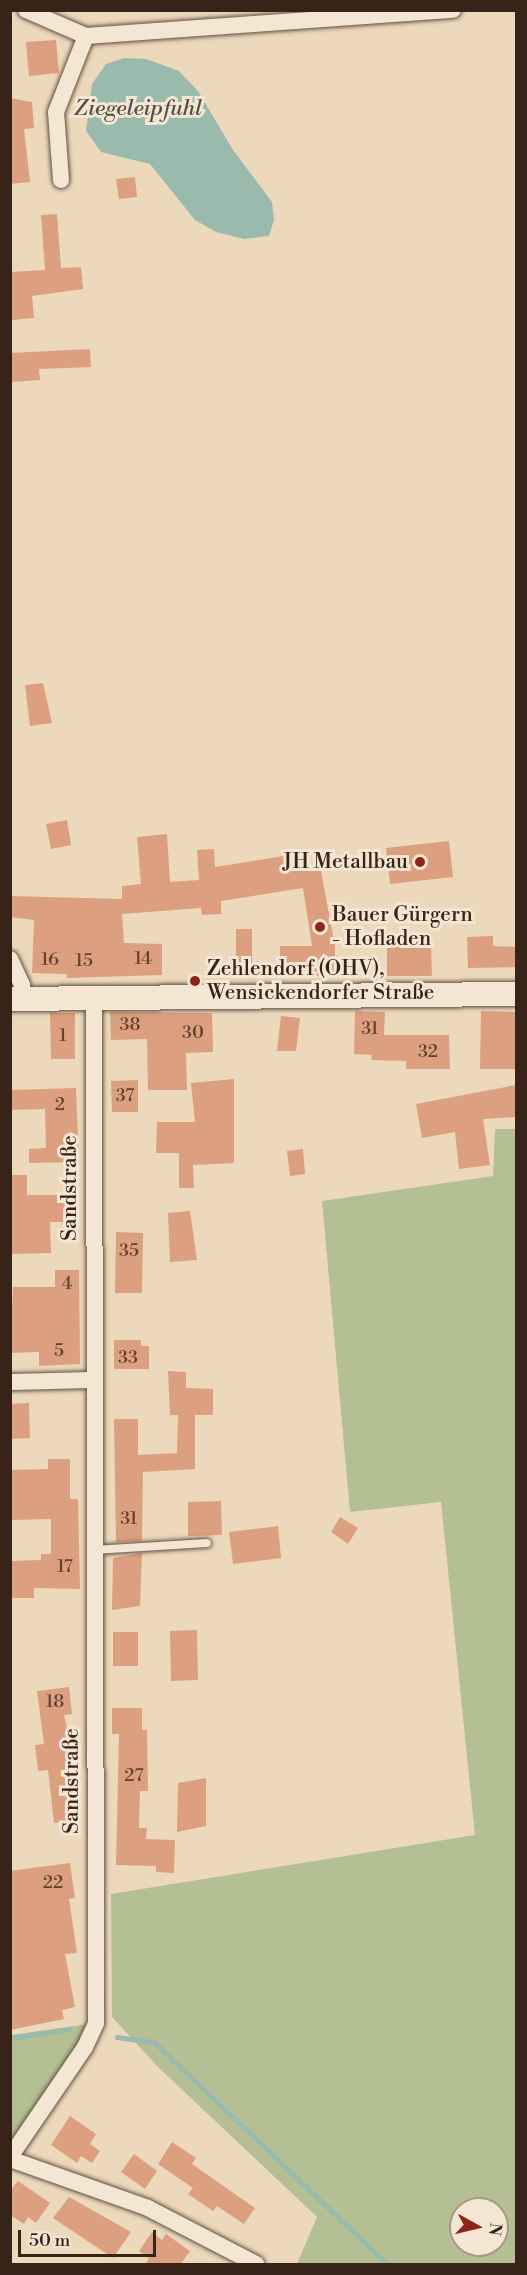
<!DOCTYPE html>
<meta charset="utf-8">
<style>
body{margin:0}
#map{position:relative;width:527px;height:2275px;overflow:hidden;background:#ecd9bc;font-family:"Libre Bodoni",serif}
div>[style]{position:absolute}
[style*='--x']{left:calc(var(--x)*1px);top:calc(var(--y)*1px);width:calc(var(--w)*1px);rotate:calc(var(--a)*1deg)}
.green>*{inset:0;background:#b4c093}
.water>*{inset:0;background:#99baad}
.stream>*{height:5px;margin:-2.5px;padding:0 2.5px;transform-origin:2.5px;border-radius:2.5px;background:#99baad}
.building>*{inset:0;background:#dc9f80}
.roads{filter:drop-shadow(0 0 2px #645041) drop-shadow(0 0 2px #645041)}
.service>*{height:8px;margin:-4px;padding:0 4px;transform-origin:4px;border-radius:4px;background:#f3e6d3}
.minor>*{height:16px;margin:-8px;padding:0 8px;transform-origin:8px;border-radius:8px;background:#f3e6d3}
.secondary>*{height:24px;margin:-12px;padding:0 12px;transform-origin:12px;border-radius:12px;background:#f3e6d3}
.dots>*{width:16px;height:16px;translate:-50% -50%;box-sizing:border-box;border:3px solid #f3e6d3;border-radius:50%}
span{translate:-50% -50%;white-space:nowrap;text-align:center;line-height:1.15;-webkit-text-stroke:6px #f3e6d3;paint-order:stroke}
.number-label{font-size:18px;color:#604232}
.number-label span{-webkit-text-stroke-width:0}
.poi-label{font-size:21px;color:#372318}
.right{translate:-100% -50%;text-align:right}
.left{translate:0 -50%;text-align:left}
.street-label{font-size:21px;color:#372318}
.water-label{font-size:22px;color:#545045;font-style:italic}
.frame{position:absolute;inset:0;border:12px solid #372318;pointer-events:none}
.north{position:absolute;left:449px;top:2197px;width:60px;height:60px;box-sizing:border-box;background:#f3e6d3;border:2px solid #a89888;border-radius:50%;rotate:98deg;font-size:16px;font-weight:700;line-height:24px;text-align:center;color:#372318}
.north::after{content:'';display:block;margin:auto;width:21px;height:27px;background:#8f2418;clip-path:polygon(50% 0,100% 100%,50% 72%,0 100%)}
.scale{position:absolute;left:18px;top:2230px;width:138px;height:27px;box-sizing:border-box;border:3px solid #372318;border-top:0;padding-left:8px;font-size:18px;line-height:21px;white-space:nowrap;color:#372318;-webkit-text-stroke:4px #f3e6d3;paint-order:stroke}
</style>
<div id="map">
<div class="green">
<div style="clip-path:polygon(evenodd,495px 1129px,516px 1129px,516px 2264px,297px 2264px,317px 2217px,158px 2067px,112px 2017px,111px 1894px,475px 1835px,441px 1502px,350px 1512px,322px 1201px,493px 1176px,495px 1129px,461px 2209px,497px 2209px,497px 2245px,461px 2245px,461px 2209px)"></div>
<div style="clip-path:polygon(96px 2023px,11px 2157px,11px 2035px)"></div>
</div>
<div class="water">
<div style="clip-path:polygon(125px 58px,146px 59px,179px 71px,198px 91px,233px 150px,272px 202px,274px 220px,269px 236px,244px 239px,216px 232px,195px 220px,150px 164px,101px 152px,86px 131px,92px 84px,106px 64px)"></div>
</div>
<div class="stream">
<div style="--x:117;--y:2037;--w:37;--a:8"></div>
<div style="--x:154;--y:2042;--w:322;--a:43.6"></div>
<div style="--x:10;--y:2038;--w:60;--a:-8.7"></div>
</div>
<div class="building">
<div style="clip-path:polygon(56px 40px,59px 73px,29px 76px,26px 42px)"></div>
<div style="clip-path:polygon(10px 98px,32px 102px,34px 128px,24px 129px,30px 182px,10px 184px)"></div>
<div style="clip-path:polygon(135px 177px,137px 197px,119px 199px,116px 179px)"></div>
<div style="clip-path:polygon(57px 214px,61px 268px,81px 267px,83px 289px,32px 296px,34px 318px,12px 320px,10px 272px,45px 270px,41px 215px)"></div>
<div style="clip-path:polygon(90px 349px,91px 367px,39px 369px,40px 380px,10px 382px,10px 353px)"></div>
<div style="clip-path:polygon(43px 683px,52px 723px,30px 726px,25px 685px)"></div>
<div style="clip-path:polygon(67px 820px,71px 845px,51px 849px,46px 824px)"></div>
<div style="clip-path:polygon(167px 834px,170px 882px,199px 880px,197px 850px,214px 849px,215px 867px,290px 855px,293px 871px,320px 866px,335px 946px,335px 976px,280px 976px,280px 946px,312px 946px,303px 888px,221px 901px,221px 914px,202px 915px,201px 908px,122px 914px,124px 943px,162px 944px,162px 975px,67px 978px,67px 974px,32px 973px,34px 920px,10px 917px,10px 896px,122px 899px,122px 886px,141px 884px,137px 837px)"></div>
<div style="clip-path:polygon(449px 841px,453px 877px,390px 884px,386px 848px)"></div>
<div style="clip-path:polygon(236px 929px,252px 929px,252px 964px,236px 964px)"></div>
<div style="clip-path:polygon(493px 936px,493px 946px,516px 947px,516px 967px,468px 968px,467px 937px)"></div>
<div style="clip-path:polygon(431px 945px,432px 976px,387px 976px,387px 946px)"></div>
<div style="clip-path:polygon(355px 1011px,385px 1012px,384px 1035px,449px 1035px,450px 1069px,406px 1069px,406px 1061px,371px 1060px,372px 1055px,354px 1054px)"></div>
<div style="clip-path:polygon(481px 1011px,516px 1012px,516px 1069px,480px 1069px)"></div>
<div style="clip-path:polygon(110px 1012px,212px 1013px,213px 1052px,186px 1053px,187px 1090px,148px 1090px,147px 1039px,111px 1040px)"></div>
<div style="clip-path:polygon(50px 1013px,75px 1013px,75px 1059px,51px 1059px)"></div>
<div style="clip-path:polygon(281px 1016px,300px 1018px,296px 1051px,277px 1051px)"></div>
<div style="clip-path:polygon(234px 1079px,234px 1163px,193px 1165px,194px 1188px,179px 1188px,179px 1153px,156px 1153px,157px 1122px,195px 1122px,191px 1083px)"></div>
<div style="clip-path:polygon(138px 1080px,138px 1112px,112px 1112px,111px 1081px)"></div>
<div style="clip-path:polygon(516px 1085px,516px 1117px,483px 1119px,490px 1165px,459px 1169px,455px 1132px,422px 1138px,416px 1104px)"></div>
<div style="clip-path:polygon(76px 1088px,79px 1162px,29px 1163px,29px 1149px,46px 1148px,45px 1109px,10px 1110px,10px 1090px)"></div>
<div style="clip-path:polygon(303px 1149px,305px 1174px,290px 1176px,287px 1151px)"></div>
<div style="clip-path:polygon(10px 1175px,27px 1175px,27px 1195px,75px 1195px,75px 1222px,50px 1222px,51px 1253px,10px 1254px)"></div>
<div style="clip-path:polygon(190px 1211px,197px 1260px,170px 1262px,168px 1213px)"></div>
<div style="clip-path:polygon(116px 1232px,143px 1233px,142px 1293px,115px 1293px)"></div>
<div style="clip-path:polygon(55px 1270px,79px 1270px,80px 1364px,39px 1366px,39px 1352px,10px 1353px,13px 1287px,55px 1287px)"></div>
<div style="clip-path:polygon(114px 1340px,141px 1340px,141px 1346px,149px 1346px,149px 1369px,114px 1369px)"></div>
<div style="clip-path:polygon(168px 1371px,186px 1372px,186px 1388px,213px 1389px,213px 1415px,195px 1415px,195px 1469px,143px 1472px,142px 1541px,116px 1542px,114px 1419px,138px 1419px,138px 1455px,177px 1453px,178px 1415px,170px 1415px)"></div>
<div style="clip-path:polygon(29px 1403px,30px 1438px,10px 1439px,10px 1404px)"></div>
<div style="clip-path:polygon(48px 1459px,70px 1459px,70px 1499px,78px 1499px,80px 1589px,34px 1588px,34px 1598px,12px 1598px,12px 1561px,41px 1560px,41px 1554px,51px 1554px,51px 1519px,11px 1520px,10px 1470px,48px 1469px)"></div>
<div style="clip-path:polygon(221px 1501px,222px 1535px,188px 1536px,188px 1502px)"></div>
<div style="clip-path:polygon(340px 1517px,358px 1528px,348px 1544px,331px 1532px)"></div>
<div style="clip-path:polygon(278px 1526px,281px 1558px,233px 1564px,229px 1532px)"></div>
<div style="clip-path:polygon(142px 1553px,140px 1606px,112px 1610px,113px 1558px)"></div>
<div style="clip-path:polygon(197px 1630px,198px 1680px,171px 1681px,170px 1631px)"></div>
<div style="clip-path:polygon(113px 1632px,138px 1632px,138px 1666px,113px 1666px)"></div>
<div style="clip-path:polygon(69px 1687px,72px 1714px,64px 1715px,70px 1742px,75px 1820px,54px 1823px,48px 1770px,38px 1771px,35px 1745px,44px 1744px,37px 1691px)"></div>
<div style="clip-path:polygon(112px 1708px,142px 1708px,142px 1730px,147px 1730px,148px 1791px,140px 1791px,139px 1828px,147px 1828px,146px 1839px,175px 1840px,174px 1873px,156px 1872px,156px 1866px,116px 1865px,119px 1734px,112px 1734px)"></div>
<div style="clip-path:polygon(206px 1778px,206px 1826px,177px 1832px,178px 1783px)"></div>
<div style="clip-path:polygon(70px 1863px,75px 1898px,69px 1899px,77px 1953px,65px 1954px,75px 2007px,62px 2010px,64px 2019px,10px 2030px,10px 1871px)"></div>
<div style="clip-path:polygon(70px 2116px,96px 2134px,90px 2144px,100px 2151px,92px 2163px,81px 2156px,77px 2163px,51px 2145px)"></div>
<div style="clip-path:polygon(172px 2142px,196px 2158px,192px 2164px,255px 2208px,244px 2224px,217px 2206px,213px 2211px,188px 2194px,193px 2188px,158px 2164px)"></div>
<div style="clip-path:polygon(134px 2154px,157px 2171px,145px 2189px,121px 2172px)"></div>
<div style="clip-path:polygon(18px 2181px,50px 2203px,36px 2223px,28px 2217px,24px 2224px,10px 2215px,10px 2191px)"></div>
<div style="clip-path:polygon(69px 2197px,131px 2232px,113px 2258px,53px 2218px)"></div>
<div style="clip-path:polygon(152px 2232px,162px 2240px,166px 2234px,190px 2251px,180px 2265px,145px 2265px,149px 2258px,139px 2251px)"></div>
</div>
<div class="roads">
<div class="service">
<div style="--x:94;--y:1550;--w:113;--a:-3.5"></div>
</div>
<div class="minor">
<div style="--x:26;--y:10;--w:65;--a:23.4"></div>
<div style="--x:86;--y:36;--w:368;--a:-4.1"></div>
<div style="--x:61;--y:180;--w:68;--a:-94.2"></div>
<div style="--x:56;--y:112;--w:82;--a:-68.5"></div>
<div style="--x:10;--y:959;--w:29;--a:65"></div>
<div style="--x:22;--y:985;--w:14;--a:90"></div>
<div style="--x:10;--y:1382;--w:83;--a:-1.4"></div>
<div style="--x:10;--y:2157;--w:133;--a:-55.7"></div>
<div style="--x:85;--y:2047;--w:26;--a:-65"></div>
<div style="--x:96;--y:2023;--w:1026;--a:-90.11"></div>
<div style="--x:10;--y:2159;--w:146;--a:19.5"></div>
<div style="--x:148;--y:2208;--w:122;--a:27.4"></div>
</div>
<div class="secondary">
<div style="--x:10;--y:999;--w:506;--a:-0.57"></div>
</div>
</div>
<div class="dots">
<div style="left:420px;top:862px;background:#8f2418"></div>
<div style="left:320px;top:927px;background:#8f2418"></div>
<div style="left:195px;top:981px;background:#8f2418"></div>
</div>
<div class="number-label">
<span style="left:143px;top:959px">14</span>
<span style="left:50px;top:960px">16</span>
<span style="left:84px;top:961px">15</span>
<span style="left:130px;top:1025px">38</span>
<span style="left:370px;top:1029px">31</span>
<span style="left:193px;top:1033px">30</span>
<span style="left:63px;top:1036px">1</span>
<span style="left:428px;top:1052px">32</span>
<span style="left:125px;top:1096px">37</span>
<span style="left:60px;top:1105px">2</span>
<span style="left:129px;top:1251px">35</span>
<span style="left:67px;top:1284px">4</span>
<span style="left:59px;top:1351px">5</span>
<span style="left:128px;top:1358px">33</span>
<span style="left:129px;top:1519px">31</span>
<span style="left:65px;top:1567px">17</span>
<span style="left:55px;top:1702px">18</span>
<span style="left:134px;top:1776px">27</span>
<span style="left:53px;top:1883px">22</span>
</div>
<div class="poi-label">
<span class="right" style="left:408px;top:862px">JH Metallbau</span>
<span class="left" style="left:332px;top:927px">Bauer Gürgern<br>- Hofladen</span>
<span class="left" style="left:207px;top:981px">Zehlendorf (OHV),<br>Wensickendorfer Straße</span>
</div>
<div class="street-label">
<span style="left:70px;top:1188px;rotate:-90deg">Sandstraße</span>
<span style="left:72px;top:1781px;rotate:-90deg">Sandstraße</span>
</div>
<div class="water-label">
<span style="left:138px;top:109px">Ziegeleipfuhl</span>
</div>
<div class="frame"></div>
<div class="north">N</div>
<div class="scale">50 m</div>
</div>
